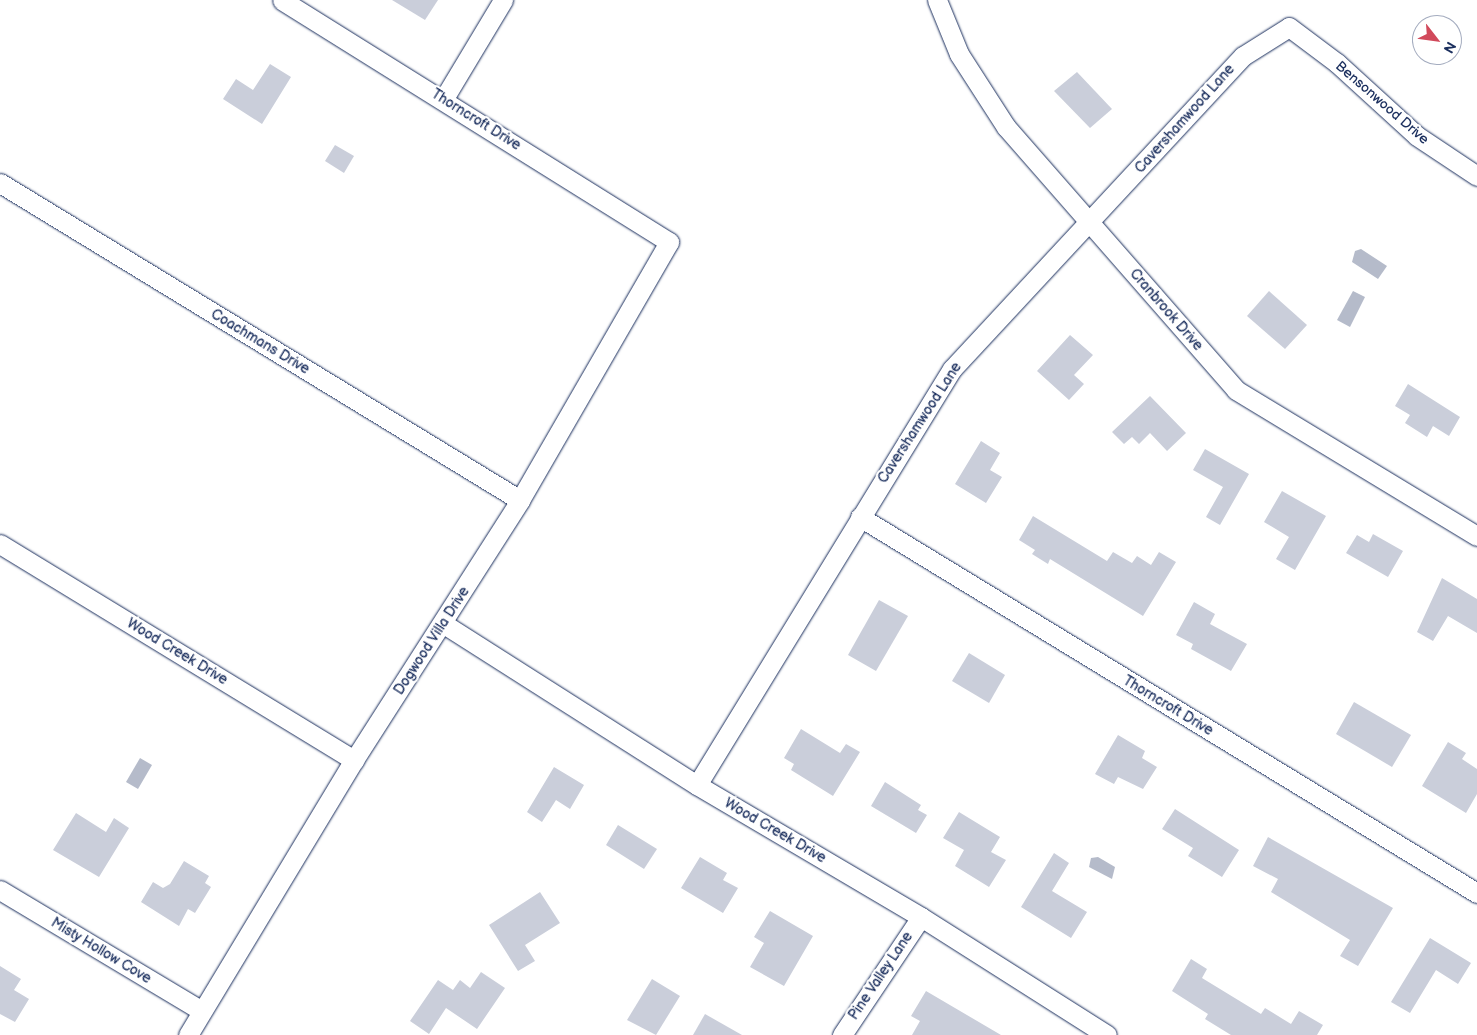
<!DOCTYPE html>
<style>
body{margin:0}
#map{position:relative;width:1477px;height:1035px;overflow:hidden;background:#fff;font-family:"Balsamiq Sans",sans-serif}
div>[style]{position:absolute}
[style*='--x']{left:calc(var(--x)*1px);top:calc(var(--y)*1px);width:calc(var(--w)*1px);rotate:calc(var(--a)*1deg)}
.water>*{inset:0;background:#b5bbca}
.building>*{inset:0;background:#caceda}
.roads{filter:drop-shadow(0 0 1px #1b2f5e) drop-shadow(0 0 1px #1b2f5e)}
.minor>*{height:19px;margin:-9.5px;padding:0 9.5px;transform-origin:9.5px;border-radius:9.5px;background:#fff}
span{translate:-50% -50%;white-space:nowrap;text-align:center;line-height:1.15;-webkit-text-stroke:4.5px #fff;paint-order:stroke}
.street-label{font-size:14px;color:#1b2f5e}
.north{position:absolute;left:1412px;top:15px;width:50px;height:50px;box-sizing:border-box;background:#fff;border:1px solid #a4acbf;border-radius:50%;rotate:120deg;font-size:14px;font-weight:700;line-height:20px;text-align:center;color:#1b2f5e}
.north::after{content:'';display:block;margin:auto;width:18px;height:22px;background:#d1495b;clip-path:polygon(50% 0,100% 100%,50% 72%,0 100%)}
</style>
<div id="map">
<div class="water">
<div style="clip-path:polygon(1361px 249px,1387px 266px,1378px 279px,1352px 262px,1355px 251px)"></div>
<div style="clip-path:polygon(1353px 291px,1365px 297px,1350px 327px,1337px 320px)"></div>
<div style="clip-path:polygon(140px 758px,152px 765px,138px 789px,126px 782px)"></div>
<div style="clip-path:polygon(1098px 857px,1115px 867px,1112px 879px,1089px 867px,1091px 858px)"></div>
</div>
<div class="building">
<div style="clip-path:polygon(392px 0,438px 0,425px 20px)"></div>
<div style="clip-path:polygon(270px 64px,291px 77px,262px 124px,223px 99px,236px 79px,253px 90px)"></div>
<div style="clip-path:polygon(1077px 72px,1112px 109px,1090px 128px,1054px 91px)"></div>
<div style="clip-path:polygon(335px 145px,354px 156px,344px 173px,325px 161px)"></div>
<div style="clip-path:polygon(1269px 291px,1307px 325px,1285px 349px,1247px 316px)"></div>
<div style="clip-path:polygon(1070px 335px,1093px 355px,1074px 375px,1084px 384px,1069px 400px,1037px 371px)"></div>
<div style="clip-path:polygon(1408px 384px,1460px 417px,1449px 436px,1433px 426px,1427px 437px,1405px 423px,1410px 415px,1395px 406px)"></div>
<div style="clip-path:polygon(1150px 396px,1186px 433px,1167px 451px,1150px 433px,1139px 444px,1132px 437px,1124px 444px,1112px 432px)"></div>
<div style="clip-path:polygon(981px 441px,1000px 453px,990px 470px,1002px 477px,986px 503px,955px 484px)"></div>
<div style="clip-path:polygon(1205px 449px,1249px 474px,1220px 525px,1206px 517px,1223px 487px,1193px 470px)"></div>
<div style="clip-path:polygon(1282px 491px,1326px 516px,1295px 570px,1276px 559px,1289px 537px,1264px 522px)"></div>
<div style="clip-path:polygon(1033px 516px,1107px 561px,1113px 552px,1132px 563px,1137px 556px,1151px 565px,1159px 552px,1176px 562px,1143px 616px,1050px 559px,1048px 564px,1032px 554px,1035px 550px,1019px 540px)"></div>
<div style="clip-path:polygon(1373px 534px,1403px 551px,1388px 577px,1346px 553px,1357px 535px,1369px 542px)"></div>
<div style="clip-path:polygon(1442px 578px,1477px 599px,1477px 633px,1448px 616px,1433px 641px,1417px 632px)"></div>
<div style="clip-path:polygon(879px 600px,908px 616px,876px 671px,848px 655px)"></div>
<div style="clip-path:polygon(1194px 602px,1215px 614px,1210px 624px,1247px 644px,1231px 671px,1191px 649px,1193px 644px,1176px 635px)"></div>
<div style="clip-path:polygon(969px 653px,1005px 675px,989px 703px,952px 681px)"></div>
<div style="clip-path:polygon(1354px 702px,1411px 735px,1392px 767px,1336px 734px)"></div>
<div style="clip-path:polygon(801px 729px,840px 753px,846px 744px,860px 752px,833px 796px,791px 770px,794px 764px,784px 758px)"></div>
<div style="clip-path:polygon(1118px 735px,1145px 751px,1142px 758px,1157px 767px,1143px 789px,1118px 777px,1114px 784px,1095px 774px)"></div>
<div style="clip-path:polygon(1448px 742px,1466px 753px,1462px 759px,1477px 769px,1477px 794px,1466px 813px,1422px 786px)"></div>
<div style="clip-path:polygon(554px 767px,584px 785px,570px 809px,556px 800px,542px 822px,527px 812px)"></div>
<div style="clip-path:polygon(885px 782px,921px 805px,918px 810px,927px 815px,916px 833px,871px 806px)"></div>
<div style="clip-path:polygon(1175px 809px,1239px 850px,1222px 877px,1188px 856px,1193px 848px,1162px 829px)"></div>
<div style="clip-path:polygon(959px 812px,1000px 837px,991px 852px,1006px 860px,989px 887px,955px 866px,964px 850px,943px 838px)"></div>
<div style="clip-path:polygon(76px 813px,106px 832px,114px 818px,129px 828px,99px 877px,53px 850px)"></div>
<div style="clip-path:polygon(618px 825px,657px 849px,644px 869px,606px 845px)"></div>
<div style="clip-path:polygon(1268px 837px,1393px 908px,1358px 966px,1340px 956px,1350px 940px,1271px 892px,1278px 879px,1253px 866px)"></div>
<div style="clip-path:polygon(1054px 853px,1069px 863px,1052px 891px,1087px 912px,1071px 938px,1021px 907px)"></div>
<div style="clip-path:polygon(700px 857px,727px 873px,723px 880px,738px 888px,723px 913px,681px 888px)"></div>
<div style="clip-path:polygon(184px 861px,209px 876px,205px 883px,211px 887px,195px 913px,188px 909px,179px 926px,141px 902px,153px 882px,163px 888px,170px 884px)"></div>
<div style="clip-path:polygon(540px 892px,560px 923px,525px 945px,535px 961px,518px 971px,489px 925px)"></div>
<div style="clip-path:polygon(770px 911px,813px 936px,784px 986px,750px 967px,764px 943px,754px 937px)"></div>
<div style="clip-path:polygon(1430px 938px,1471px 963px,1458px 984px,1436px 970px,1410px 1013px,1391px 1002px)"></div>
<div style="clip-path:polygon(1191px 959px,1207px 969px,1202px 978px,1261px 1014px,1265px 1008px,1291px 1024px,1299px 1011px,1323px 1025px,1317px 1035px,1231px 1035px,1205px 1019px,1208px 1014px,1172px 991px)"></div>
<div style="clip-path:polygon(0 966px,21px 979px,14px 990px,29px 999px,15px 1022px,0 1014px)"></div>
<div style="clip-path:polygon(481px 972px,505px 988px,477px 1029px,446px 1008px,429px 1034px,410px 1021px,438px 980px,453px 990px,460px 980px,470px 988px)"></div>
<div style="clip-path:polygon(652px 979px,680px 996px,656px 1035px,627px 1020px)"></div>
<div style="clip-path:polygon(926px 991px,1001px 1035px,912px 1035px,920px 1021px,911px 1016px)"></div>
<div style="clip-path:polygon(705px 1014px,742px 1035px,693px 1035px)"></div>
</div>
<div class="roads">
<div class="minor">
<div style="--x:937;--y:0;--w:58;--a:67.8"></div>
<div style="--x:959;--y:54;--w:87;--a:57.2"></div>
<div style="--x:1006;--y:127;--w:349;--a:48.8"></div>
<div style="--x:1236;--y:390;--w:282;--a:31.2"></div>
<div style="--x:443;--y:100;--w:117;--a:-59"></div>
<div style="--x:0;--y:183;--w:609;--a:31.37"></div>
<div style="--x:860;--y:517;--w:723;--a:31.36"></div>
<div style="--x:0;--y:544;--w:415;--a:31.4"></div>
<div style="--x:444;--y:624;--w:300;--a:32.5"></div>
<div style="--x:697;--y:785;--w:260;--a:30.5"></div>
<div style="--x:921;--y:917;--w:220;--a:32.4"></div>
<div style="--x:697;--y:785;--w:488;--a:-58.5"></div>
<div style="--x:952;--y:369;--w:427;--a:-47.1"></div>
<div style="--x:1243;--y:56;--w:54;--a:-32.2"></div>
<div style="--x:1289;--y:27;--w:60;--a:36.9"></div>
<div style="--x:1337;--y:63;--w:108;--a:42.4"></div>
<div style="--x:1417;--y:136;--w:72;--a:33.7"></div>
<div style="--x:0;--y:890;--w:235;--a:30.9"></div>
<div style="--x:188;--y:1035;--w:321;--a:-58.9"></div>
<div style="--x:354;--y:760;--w:308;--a:-57.4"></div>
<div style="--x:520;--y:500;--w:298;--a:-60"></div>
<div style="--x:669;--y:242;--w:456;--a:-148"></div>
<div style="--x:842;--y:1035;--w:142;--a:-56.2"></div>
</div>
</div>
<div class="street-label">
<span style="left:1382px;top:103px;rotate:41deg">Bensonwood Drive</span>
<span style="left:1185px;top:119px;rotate:-48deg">Cavershamwood Lane</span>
<span style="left:476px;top:120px;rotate:32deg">Thorncroft Drive</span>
<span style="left:1166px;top:310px;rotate:49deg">Cranbrook Drive</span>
<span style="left:260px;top:342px;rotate:31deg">Coachmans Drive</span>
<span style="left:920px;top:423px;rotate:-57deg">Cavershamwood Lane</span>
<span style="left:432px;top:641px;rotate:-57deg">Dogwood Villa Drive</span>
<span style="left:177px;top:652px;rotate:31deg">Wood Creek Drive</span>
<span style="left:1168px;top:706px;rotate:31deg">Thorncroft Drive</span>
<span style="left:775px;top:831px;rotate:30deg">Wood Creek Drive</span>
<span style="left:101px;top:951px;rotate:31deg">Misty Hollow Cove</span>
<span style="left:881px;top:976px;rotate:-56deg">Pine Valley Lane</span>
</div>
<div class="north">N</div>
</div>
